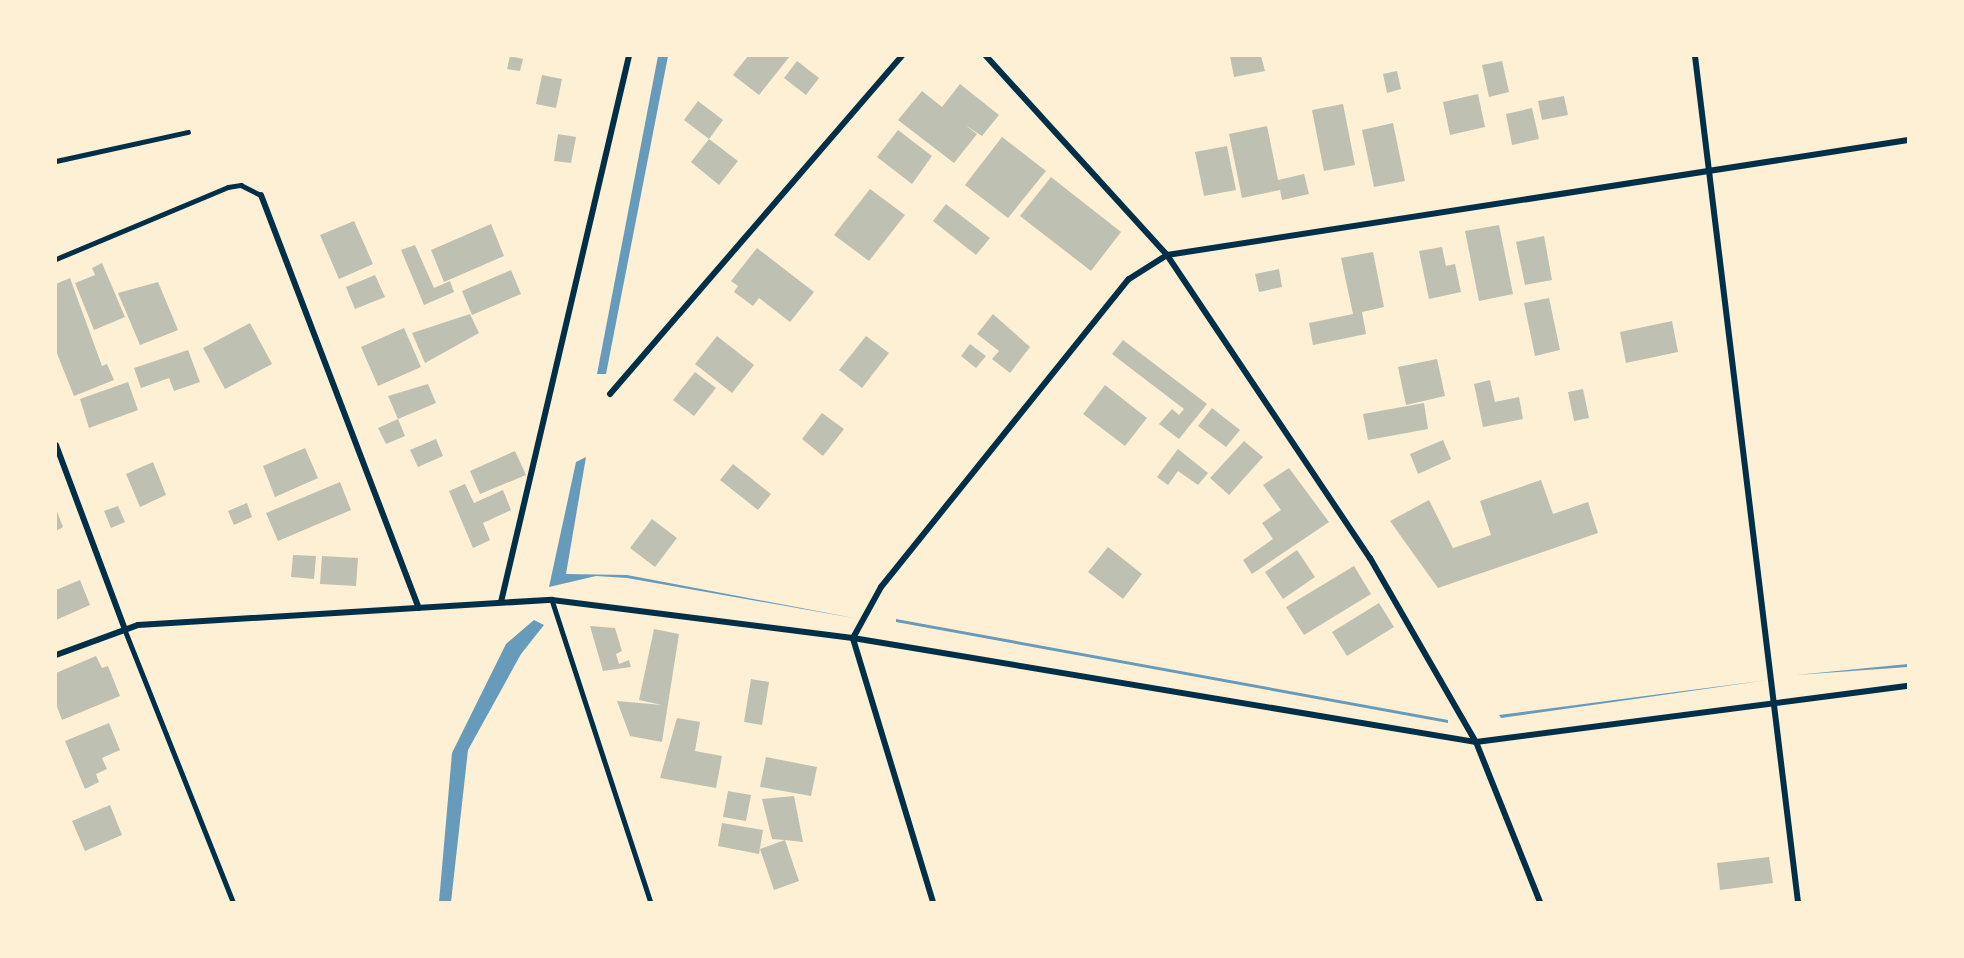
<!DOCTYPE html>
<style>
body{margin:0}
#map{position:relative;width:1964px;height:958px;overflow:hidden;background:#fdf0d5;font-family:"Nunito Sans",sans-serif}
div>[style]{position:absolute}
[style*='--x']{left:calc(var(--x)*1px);top:calc(var(--y)*1px);width:calc(var(--w)*1px);rotate:calc(var(--a)*1deg)}
.water>*{inset:0;background:#669bbc}
.building>*{inset:0;background:#bec0b2}
.service>*{height:4.5px;margin:-2.25px;padding:0 2.25px;transform-origin:2.25px;border-radius:2.25px;background:#003049}
.minor>*{height:6px;margin:-3px;padding:0 3px;transform-origin:3px;border-radius:3px;background:#003049}
span{translate:-50% -50%;white-space:nowrap;text-align:center;line-height:1.15;-webkit-text-stroke:5px #fdf0d5;paint-order:stroke}
.frame{position:absolute;inset:0;border:57px solid #fdf0d5;pointer-events:none}
</style>
<div id="map">
<div class="water">
<div style="clip-path:polygon(658px 56px,668px 56px,606px 374px,597px 374px)"></div>
<div style="clip-path:polygon(586px 457px,566px 574px,627px 575px,859px 619px,627px 578px,596px 576px,549px 587px,576px 462px)"></div>
<div style="clip-path:polygon(896px 619px,1448px 720px,1448px 723px,896px 622px)"></div>
<div style="clip-path:polygon(534px 620px,544px 625px,521px 654px,468px 750px,451px 902px,439px 902px,452px 753px,506px 644px)"></div>
<div style="clip-path:polygon(1908px 664px,1908px 667px,1796px 675px)"></div>
<div style="clip-path:polygon(1768px 680px,1501px 718px,1499px 715px)"></div>
</div>
<div class="building">
<div style="clip-path:polygon(510px 56px,523px 59px,520px 71px,507px 69px)"></div>
<div style="clip-path:polygon(748px 56px,790px 56px,759px 95px,733px 75px)"></div>
<div style="clip-path:polygon(1230px 56px,1261px 56px,1265px 71px,1234px 77px)"></div>
<div style="clip-path:polygon(797px 61px,819px 78px,806px 95px,784px 78px)"></div>
<div style="clip-path:polygon(1502px 61px,1509px 92px,1489px 97px,1482px 65px)"></div>
<div style="clip-path:polygon(1397px 71px,1401px 89px,1387px 93px,1383px 74px)"></div>
<div style="clip-path:polygon(542px 75px,562px 79px,556px 108px,536px 104px)"></div>
<div style="clip-path:polygon(960px 84px,999px 115px,982px 136px,965px 125px,977px 134px,954px 163px,898px 120px,922px 91px,942px 107px)"></div>
<div style="clip-path:polygon(1478px 94px,1485px 127px,1450px 135px,1443px 102px)"></div>
<div style="clip-path:polygon(1564px 96px,1568px 115px,1542px 120px,1538px 101px)"></div>
<div style="clip-path:polygon(698px 101px,723px 120px,709px 139px,684px 120px)"></div>
<div style="clip-path:polygon(1343px 104px,1355px 165px,1324px 171px,1312px 110px)"></div>
<div style="clip-path:polygon(1532px 108px,1539px 139px,1512px 145px,1506px 114px)"></div>
<div style="clip-path:polygon(1393px 123px,1405px 181px,1374px 187px,1362px 130px)"></div>
<div style="clip-path:polygon(1267px 126px,1278px 180px,1304px 174px,1309px 194px,1282px 200px,1280px 190px,1242px 198px,1229px 134px)"></div>
<div style="clip-path:polygon(898px 130px,932px 156px,912px 184px,877px 157px)"></div>
<div style="clip-path:polygon(558px 134px,576px 137px,571px 163px,554px 161px)"></div>
<div style="clip-path:polygon(1002px 137px,1046px 171px,1008px 218px,965px 185px)"></div>
<div style="clip-path:polygon(709px 139px,738px 161px,719px 185px,691px 162px)"></div>
<div style="clip-path:polygon(1227px 146px,1236px 190px,1204px 196px,1195px 152px)"></div>
<div style="clip-path:polygon(1051px 177px,1121px 232px,1091px 271px,1020px 216px)"></div>
<div style="clip-path:polygon(870px 189px,905px 215px,869px 261px,834px 235px)"></div>
<div style="clip-path:polygon(946px 204px,990px 238px,976px 255px,933px 221px)"></div>
<div style="clip-path:polygon(354px 221px,373px 264px,339px 279px,320px 235px)"></div>
<div style="clip-path:polygon(491px 224px,504px 256px,444px 282px,431px 250px)"></div>
<div style="clip-path:polygon(1499px 225px,1513px 294px,1479px 301px,1465px 231px)"></div>
<div style="clip-path:polygon(1544px 236px,1552px 280px,1525px 285px,1516px 242px)"></div>
<div style="clip-path:polygon(415px 245px,434px 288px,450px 281px,454px 292px,424px 305px,401px 250px)"></div>
<div style="clip-path:polygon(1442px 247px,1446px 266px,1455px 264px,1461px 292px,1429px 299px,1419px 251px)"></div>
<div style="clip-path:polygon(757px 248px,814px 292px,790px 322px,759px 298px,753px 306px,734px 292px,738px 286px,731px 281px)"></div>
<div style="clip-path:polygon(1373px 252px,1384px 307px,1362px 312px,1366px 334px,1313px 345px,1309px 323px,1353px 314px,1341px 258px)"></div>
<div style="clip-path:polygon(102px 263px,125px 317px,94px 330px,75px 283px,95px 275px,92px 268px)"></div>
<div style="clip-path:polygon(1279px 269px,1282px 287px,1259px 292px,1255px 274px)"></div>
<div style="clip-path:polygon(511px 270px,521px 294px,472px 315px,462px 291px)"></div>
<div style="clip-path:polygon(375px 275px,385px 297px,355px 309px,346px 287px)"></div>
<div style="clip-path:polygon(70px 278px,102px 366px,107px 364px,114px 380px,74px 396px,56px 351px,56px 284px)"></div>
<div style="clip-path:polygon(158px 282px,178px 330px,140px 345px,118px 293px)"></div>
<div style="clip-path:polygon(1549px 298px,1560px 350px,1535px 356px,1524px 303px)"></div>
<div style="clip-path:polygon(470px 314px,479px 333px,425px 363px,412px 333px)"></div>
<div style="clip-path:polygon(993px 314px,1030px 347px,1010px 373px,992px 359px,999px 351px,977px 334px)"></div>
<div style="clip-path:polygon(1672px 321px,1678px 352px,1626px 363px,1620px 332px)"></div>
<div style="clip-path:polygon(250px 323px,272px 364px,225px 389px,203px 348px)"></div>
<div style="clip-path:polygon(404px 328px,421px 367px,378px 386px,361px 347px)"></div>
<div style="clip-path:polygon(717px 336px,754px 365px,732px 393px,695px 364px)"></div>
<div style="clip-path:polygon(866px 336px,889px 353px,862px 388px,839px 370px)"></div>
<div style="clip-path:polygon(1123px 340px,1207px 404px,1179px 439px,1159px 424px,1172px 409px,1179px 415px,1184px 409px,1112px 354px)"></div>
<div style="clip-path:polygon(970px 344px,986px 356px,976px 368px,961px 356px)"></div>
<div style="clip-path:polygon(188px 350px,200px 382px,174px 391px,169px 378px,141px 388px,134px 368px)"></div>
<div style="clip-path:polygon(1437px 359px,1445px 396px,1406px 405px,1398px 367px)"></div>
<div style="clip-path:polygon(695px 372px,716px 388px,694px 416px,673px 400px)"></div>
<div style="clip-path:polygon(1490px 380px,1495px 402px,1519px 397px,1523px 419px,1483px 427px,1474px 384px)"></div>
<div style="clip-path:polygon(128px 382px,138px 410px,89px 428px,80px 399px)"></div>
<div style="clip-path:polygon(428px 384px,436px 403px,398px 419px,388px 396px)"></div>
<div style="clip-path:polygon(1105px 385px,1147px 418px,1125px 446px,1083px 414px)"></div>
<div style="clip-path:polygon(1583px 389px,1589px 418px,1574px 421px,1568px 392px)"></div>
<div style="clip-path:polygon(1424px 403px,1428px 429px,1368px 440px,1363px 414px)"></div>
<div style="clip-path:polygon(1212px 408px,1240px 430px,1226px 447px,1198px 426px)"></div>
<div style="clip-path:polygon(822px 413px,844px 429px,823px 456px,802px 439px)"></div>
<div style="clip-path:polygon(398px 419px,405px 436px,386px 444px,378px 428px)"></div>
<div style="clip-path:polygon(436px 439px,443px 456px,418px 467px,410px 450px)"></div>
<div style="clip-path:polygon(1443px 440px,1451px 459px,1418px 474px,1410px 454px)"></div>
<div style="clip-path:polygon(1244px 441px,1263px 457px,1229px 495px,1210px 478px)"></div>
<div style="clip-path:polygon(305px 448px,318px 478px,275px 497px,263px 466px)"></div>
<div style="clip-path:polygon(1178px 449px,1208px 473px,1198px 485px,1178px 471px,1168px 485px,1157px 477px)"></div>
<div style="clip-path:polygon(515px 451px,526px 475px,480px 494px,470px 471px)"></div>
<div style="clip-path:polygon(153px 462px,166px 495px,140px 507px,126px 474px)"></div>
<div style="clip-path:polygon(733px 464px,771px 494px,758px 510px,720px 480px)"></div>
<div style="clip-path:polygon(1289px 468px,1329px 522px,1252px 574px,1243px 560px,1273px 539px,1262px 523px,1281px 510px,1263px 485px)"></div>
<div style="clip-path:polygon(1541px 480px,1553px 514px,1588px 502px,1598px 533px,1438px 588px,1390px 521px,1429px 500px,1453px 548px,1491px 535px,1480px 501px)"></div>
<div style="clip-path:polygon(340px 482px,351px 510px,278px 541px,266px 513px)"></div>
<div style="clip-path:polygon(465px 484px,474px 503px,503px 490px,511px 510px,483px 523px,490px 540px,473px 548px,449px 491px)"></div>
<div style="clip-path:polygon(247px 503px,252px 517px,234px 525px,228px 511px)"></div>
<div style="clip-path:polygon(118px 506px,125px 522px,111px 528px,104px 511px)"></div>
<div style="clip-path:polygon(56px 509px,63px 527px,56px 531px)"></div>
<div style="clip-path:polygon(652px 519px,677px 538px,655px 567px,630px 548px)"></div>
<div style="clip-path:polygon(1108px 547px,1142px 574px,1123px 599px,1088px 572px)"></div>
<div style="clip-path:polygon(1297px 550px,1315px 577px,1283px 599px,1265px 572px)"></div>
<div style="clip-path:polygon(293px 555px,316px 556px,314px 579px,291px 577px)"></div>
<div style="clip-path:polygon(322px 556px,358px 558px,356px 586px,320px 584px)"></div>
<div style="clip-path:polygon(1354px 566px,1371px 594px,1304px 635px,1286px 607px)"></div>
<div style="clip-path:polygon(80px 580px,90px 605px,56px 620px,56px 590px)"></div>
<div style="clip-path:polygon(1379px 603px,1394px 627px,1347px 656px,1332px 632px)"></div>
<div style="clip-path:polygon(590px 626px,615px 628px,622px 651px,616px 654px,619px 664px,629px 660px,631px 667px,603px 671px)"></div>
<div style="clip-path:polygon(654px 629px,679px 634px,662px 742px,630px 736px,617px 701px,662px 705px,639px 700px)"></div>
<div style="clip-path:polygon(96px 656px,102px 668px,108px 666px,120px 696px,62px 720px,56px 704px,56px 673px)"></div>
<div style="clip-path:polygon(751px 679px,769px 682px,762px 725px,744px 722px)"></div>
<div style="clip-path:polygon(677px 718px,700px 722px,695px 751px,722px 756px,716px 788px,660px 778px)"></div>
<div style="clip-path:polygon(109px 723px,120px 750px,102px 758px,107px 769px,96px 774px,99px 782px,85px 789px,65px 741px)"></div>
<div style="clip-path:polygon(766px 757px,817px 767px,811px 796px,760px 787px)"></div>
<div style="clip-path:polygon(728px 791px,751px 795px,746px 821px,723px 817px)"></div>
<div style="clip-path:polygon(794px 796px,803px 842px,785px 840px,799px 881px,774px 890px,760px 849px,785px 840px,772px 839px,762px 799px)"></div>
<div style="clip-path:polygon(110px 805px,122px 835px,85px 851px,72px 821px)"></div>
<div style="clip-path:polygon(722px 823px,763px 830px,759px 854px,718px 846px)"></div>
<div style="clip-path:polygon(1769px 857px,1773px 883px,1720px 890px,1717px 863px)"></div>
</div>
<div class="service">
<div style="--x:56;--y:161;--w:135;--a:-12.4"></div>
<div style="--x:56;--y:259;--w:186;--a:-22.7"></div>
<div style="--x:228;--y:187;--w:13;--a:-9"></div>
<div style="--x:241;--y:185;--w:22;--a:27"></div>
<div style="--x:552;--y:600;--w:318;--a:71.9"></div>
<div style="--x:125;--y:630;--w:293;--a:68.3"></div>
</div>
<div class="minor">
<div style="--x:986;--y:56;--w:269;--a:47.7"></div>
<div style="--x:1167;--y:255;--w:365;--a:56.2"></div>
<div style="--x:1370;--y:558;--w:212;--a:60.1"></div>
<div style="--x:1476;--y:742;--w:172;--a:68.2"></div>
<div style="--x:1695;--y:56;--w:852;--a:83.06"></div>
<div style="--x:261;--y:195;--w:442;--a:69.1"></div>
<div style="--x:610;--y:394;--w:447;--a:-49.2"></div>
<div style="--x:56;--y:445;--w:197;--a:69.5"></div>
<div style="--x:501;--y:602;--w:561;--a:-76.81"></div>
<div style="--x:56;--y:655;--w:87;--a:-20.1"></div>
<div style="--x:138;--y:625;--w:415;--a:-3.5"></div>
<div style="--x:552;--y:600;--w:303;--a:7.2"></div>
<div style="--x:853;--y:638;--w:632;--a:9.48"></div>
<div style="--x:1476;--y:742;--w:436;--a:-7.4"></div>
<div style="--x:933;--y:902;--w:276;--a:-106.9"></div>
<div style="--x:853;--y:638;--w:58;--a:-61.2"></div>
<div style="--x:881;--y:587;--w:395;--a:-51.2"></div>
<div style="--x:1129;--y:279;--w:45;--a:-32.3"></div>
<div style="--x:1167;--y:255;--w:750;--a:-8.82"></div>
</div>
<div class="frame"></div>
</div>
